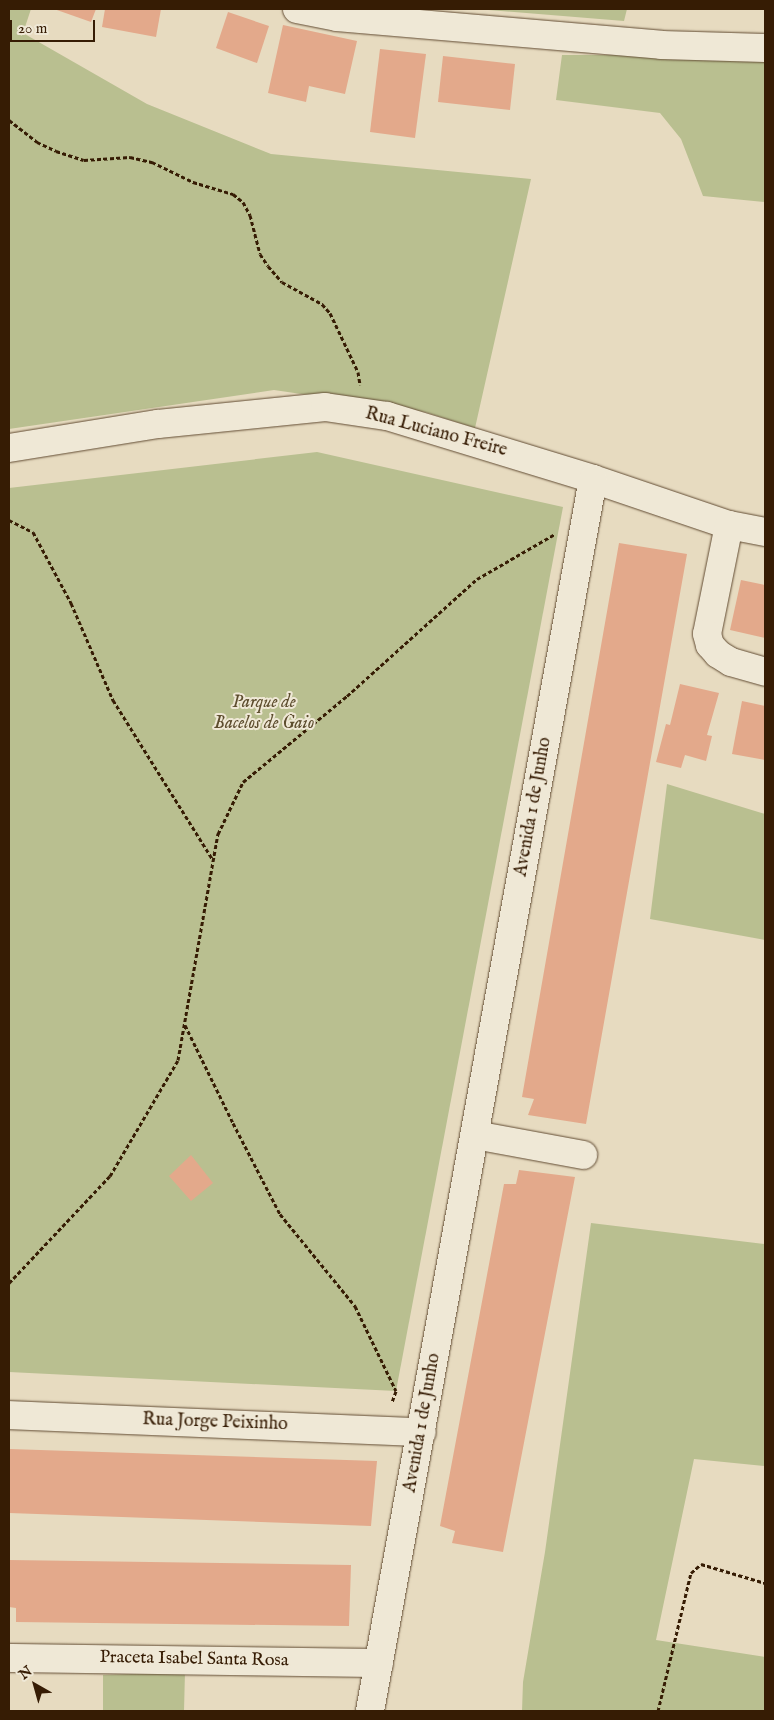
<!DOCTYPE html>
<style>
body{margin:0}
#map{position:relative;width:774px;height:1720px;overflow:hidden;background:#e7dbc0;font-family:"IM FELL English",serif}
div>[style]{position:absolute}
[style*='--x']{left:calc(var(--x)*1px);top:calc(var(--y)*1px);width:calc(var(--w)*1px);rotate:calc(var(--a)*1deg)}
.green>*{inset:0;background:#b9bf90}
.building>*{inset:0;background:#e3a98b}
.path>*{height:3px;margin-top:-1.5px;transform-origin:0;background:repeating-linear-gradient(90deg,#361c04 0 4px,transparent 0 6.5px)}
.roads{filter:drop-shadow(0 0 1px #624c33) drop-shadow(0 0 1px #624c33)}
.minor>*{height:28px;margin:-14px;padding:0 14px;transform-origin:14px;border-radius:14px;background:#efe8d6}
span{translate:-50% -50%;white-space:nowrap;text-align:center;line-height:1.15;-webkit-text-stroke:4px #efe8d6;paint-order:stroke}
.street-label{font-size:18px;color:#361c04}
.park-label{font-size:18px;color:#5d4d2e;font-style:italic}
.frame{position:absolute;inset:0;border:10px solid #361c04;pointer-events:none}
.north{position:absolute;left:10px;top:1660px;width:50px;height:50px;-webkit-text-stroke:4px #efe8d6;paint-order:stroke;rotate:322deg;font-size:14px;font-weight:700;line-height:20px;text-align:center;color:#361c04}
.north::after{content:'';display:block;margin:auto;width:18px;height:22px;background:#361c04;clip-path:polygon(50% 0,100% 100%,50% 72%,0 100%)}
.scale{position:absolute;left:10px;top:20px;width:85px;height:22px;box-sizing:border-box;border:2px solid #361c04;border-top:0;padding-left:6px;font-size:15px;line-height:18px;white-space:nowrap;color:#361c04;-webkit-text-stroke:4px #efe8d6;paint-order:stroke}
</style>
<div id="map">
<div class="green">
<div style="clip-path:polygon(9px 9px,31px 9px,23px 33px,147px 104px,271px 154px,531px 179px,475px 428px,425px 412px,274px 390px,9px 429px)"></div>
<div style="clip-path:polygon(476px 9px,627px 9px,624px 21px)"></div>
<div style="clip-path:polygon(562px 55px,765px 55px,765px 202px,703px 196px,681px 139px,660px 113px,556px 100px)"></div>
<div style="clip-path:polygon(317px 452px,563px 507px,396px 1391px,9px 1372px,9px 488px)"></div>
<div style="clip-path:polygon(667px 784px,765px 814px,765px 940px,650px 919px)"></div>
<div style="clip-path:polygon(591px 1223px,765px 1244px,765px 1466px,694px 1459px,656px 1640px,765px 1657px,765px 1711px,522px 1711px,523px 1682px,545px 1552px)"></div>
<div style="clip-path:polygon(185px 1672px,184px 1711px,103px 1711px,103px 1675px)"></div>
</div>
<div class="building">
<div style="clip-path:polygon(54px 9px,96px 9px,91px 22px)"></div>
<div style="clip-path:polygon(105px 9px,161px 9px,156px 37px,102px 27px)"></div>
<div style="clip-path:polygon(228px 12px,269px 26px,257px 63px,216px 48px)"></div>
<div style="clip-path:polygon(283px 25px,357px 41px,345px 94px,309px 86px,306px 102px,268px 93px)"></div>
<div style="clip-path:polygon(380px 49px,426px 54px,415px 138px,370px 132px)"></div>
<div style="clip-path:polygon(443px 56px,515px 64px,510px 110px,438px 102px)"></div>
<div style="clip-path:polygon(619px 543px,687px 554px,586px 1124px,528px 1115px,534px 1099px,522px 1097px)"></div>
<div style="clip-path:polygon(741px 580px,765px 585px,765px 638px,730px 630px)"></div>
<div style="clip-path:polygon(680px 684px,719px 693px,707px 735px,712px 736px,706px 761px,685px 755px,681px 768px,656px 762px,666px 724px,670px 725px)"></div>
<div style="clip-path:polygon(742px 701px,765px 706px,765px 760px,732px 754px)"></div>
<div style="clip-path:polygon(191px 1155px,213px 1183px,191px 1201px,169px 1176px)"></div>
<div style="clip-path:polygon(519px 1170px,575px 1177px,503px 1552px,452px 1543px,455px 1531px,440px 1526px,504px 1184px,516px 1184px)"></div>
<div style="clip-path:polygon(9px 1449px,377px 1461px,371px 1526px,9px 1513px)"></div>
<div style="clip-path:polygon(9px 1560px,351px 1565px,349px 1626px,16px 1622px,16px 1608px,9px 1607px)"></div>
</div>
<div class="path">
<div style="--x:9;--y:120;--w:36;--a:38"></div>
<div style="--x:37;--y:142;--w:21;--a:25"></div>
<div style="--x:56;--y:151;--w:29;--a:18"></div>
<div style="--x:84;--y:160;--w:46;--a:-3.7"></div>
<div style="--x:130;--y:157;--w:23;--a:13"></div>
<div style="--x:152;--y:162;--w:46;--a:26"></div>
<div style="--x:193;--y:182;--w:42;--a:16.7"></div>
<div style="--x:233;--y:194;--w:13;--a:39"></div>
<div style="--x:243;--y:202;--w:15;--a:62"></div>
<div style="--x:250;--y:215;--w:40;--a:75.6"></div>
<div style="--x:260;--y:254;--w:14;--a:56"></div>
<div style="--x:268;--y:266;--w:21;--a:49"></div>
<div style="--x:282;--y:282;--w:46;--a:28.8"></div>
<div style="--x:322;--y:304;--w:12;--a:48"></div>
<div style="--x:330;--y:313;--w:65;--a:64.6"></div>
<div style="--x:358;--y:372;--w:13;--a:81"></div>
<div style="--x:9;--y:520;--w:27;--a:27"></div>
<div style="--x:33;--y:532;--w:81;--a:61.8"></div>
<div style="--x:71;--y:603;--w:106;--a:66.6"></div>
<div style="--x:113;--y:700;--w:189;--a:58"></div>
<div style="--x:185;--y:1025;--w:109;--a:63.9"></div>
<div style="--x:233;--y:1123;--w:102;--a:62.7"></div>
<div style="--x:280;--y:1214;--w:119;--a:50.8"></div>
<div style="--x:355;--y:1306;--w:94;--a:64.2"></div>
<div style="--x:396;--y:1391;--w:12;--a:110"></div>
<div style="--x:9;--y:1283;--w:147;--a:-46.7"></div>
<div style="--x:110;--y:1176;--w:134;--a:-59.6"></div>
<div style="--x:178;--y:1060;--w:230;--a:-80"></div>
<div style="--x:218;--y:834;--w:58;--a:-64.3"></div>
<div style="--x:243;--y:782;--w:135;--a:-39.6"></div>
<div style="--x:347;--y:696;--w:175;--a:-42"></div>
<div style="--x:477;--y:579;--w:90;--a:-30"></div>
<div style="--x:658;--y:1711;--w:142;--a:-76.6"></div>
<div style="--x:691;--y:1573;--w:13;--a:-42"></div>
<div style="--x:701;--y:1564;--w:67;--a:16.5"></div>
</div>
<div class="roads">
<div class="minor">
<div style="--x:297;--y:9;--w:41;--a:11.3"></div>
<div style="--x:337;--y:17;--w:325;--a:4.9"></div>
<div style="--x:661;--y:45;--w:104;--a:1.7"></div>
<div style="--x:9;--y:448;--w:151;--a:-9.2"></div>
<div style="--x:158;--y:424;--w:168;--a:-5.8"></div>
<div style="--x:325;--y:407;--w:63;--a:8.3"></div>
<div style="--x:387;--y:416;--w:215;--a:17"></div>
<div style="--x:593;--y:479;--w:144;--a:18.7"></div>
<div style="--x:729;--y:525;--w:37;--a:11"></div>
<div style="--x:729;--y:525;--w:111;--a:101.4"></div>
<div style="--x:707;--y:634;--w:11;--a:75"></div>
<div style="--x:710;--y:645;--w:12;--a:48"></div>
<div style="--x:718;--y:654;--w:15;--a:32"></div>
<div style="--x:731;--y:662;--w:35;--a:16"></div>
<div style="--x:475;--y:1135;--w:110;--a:10.5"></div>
<div style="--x:9;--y:1415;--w:413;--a:2.4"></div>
<div style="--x:9;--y:1658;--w:370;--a:0.8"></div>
<div style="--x:370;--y:1711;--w:1252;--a:-79.74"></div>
</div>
</div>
<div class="street-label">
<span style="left:436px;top:433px;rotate:15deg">Rua Luciano Freire</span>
<span style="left:534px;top:807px;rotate:-80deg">Avenida 1 de Junho</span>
<span style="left:215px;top:1423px;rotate:2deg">Rua Jorge Peixinho</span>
<span style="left:423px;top:1423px;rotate:-80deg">Avenida 1 de Junho</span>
<span style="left:194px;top:1660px;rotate:1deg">Praceta Isabel Santa Rosa</span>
</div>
<div class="park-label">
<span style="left:264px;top:714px">Parque de<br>Bacelos de Gaio</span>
</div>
<div class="frame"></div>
<div class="north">N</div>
<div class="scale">20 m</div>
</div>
